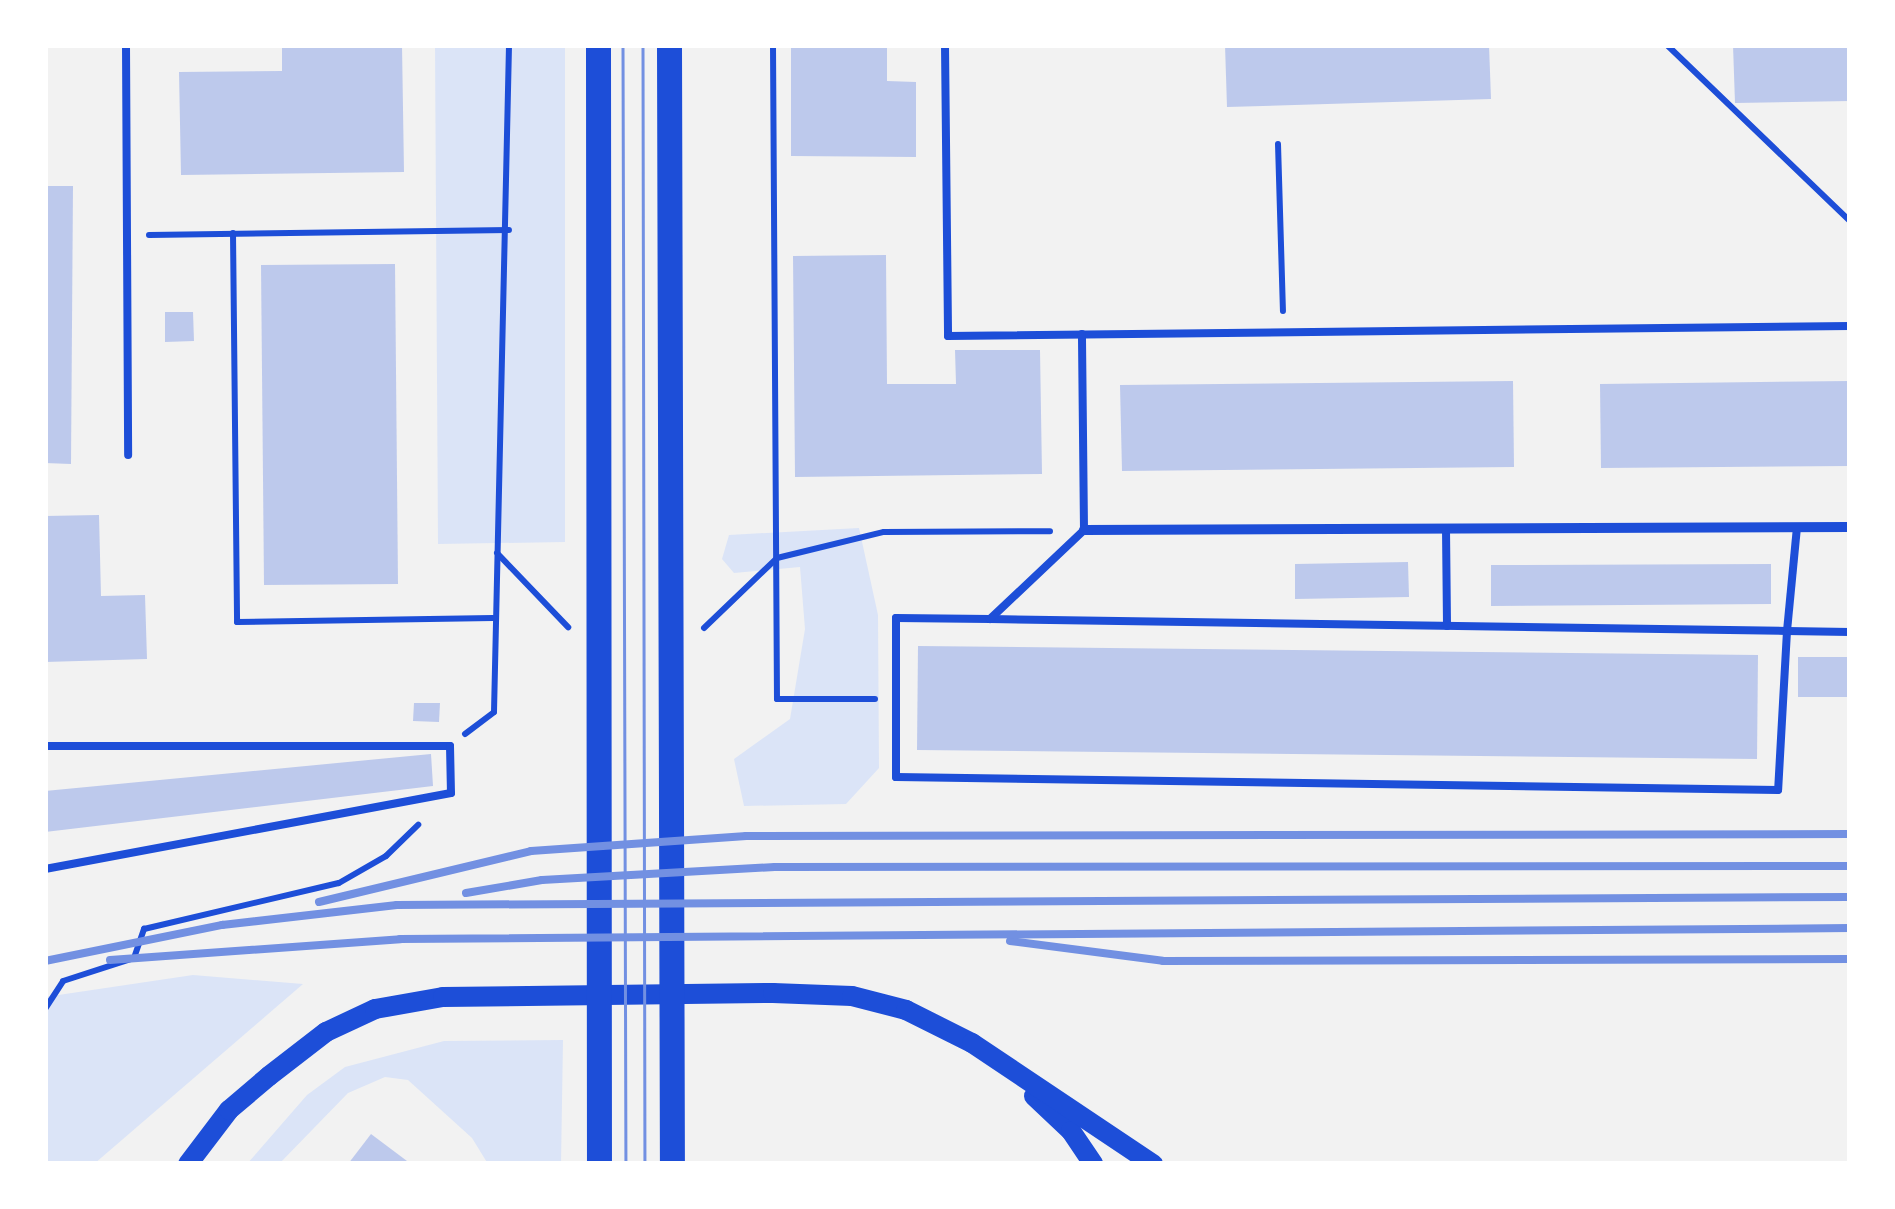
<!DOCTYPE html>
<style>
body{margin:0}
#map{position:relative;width:1895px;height:1209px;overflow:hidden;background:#f2f2f2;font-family:"Open Sans",sans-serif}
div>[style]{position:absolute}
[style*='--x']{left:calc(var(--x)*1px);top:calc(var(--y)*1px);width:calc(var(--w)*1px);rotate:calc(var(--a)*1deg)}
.green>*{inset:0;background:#dbe4f7}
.building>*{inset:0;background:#bdc9ec}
.path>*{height:6px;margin:-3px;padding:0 3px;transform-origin:3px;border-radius:3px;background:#1d4ed8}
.service>*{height:8px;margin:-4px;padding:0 4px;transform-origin:4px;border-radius:4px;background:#1d4ed8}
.minor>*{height:10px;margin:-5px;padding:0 5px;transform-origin:5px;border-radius:5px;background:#1d4ed8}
.secondary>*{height:20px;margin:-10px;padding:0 10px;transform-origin:10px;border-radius:10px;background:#1d4ed8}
.primary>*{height:25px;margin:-12.5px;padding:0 12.5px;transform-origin:12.5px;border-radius:12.5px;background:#1d4ed8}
.tram>*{height:2.5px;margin:-1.25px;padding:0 1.25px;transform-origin:1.25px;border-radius:1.25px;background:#7290e2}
.rail>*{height:8px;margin:-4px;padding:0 4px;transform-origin:4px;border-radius:4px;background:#7290e2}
span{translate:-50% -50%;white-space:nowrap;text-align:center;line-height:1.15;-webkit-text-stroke:8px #fff;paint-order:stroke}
.frame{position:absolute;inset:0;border:48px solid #fff;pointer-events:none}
</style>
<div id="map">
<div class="green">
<div style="clip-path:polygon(435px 45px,565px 45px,565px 542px,438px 544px)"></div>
<div style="clip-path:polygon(859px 528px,878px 615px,879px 768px,846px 804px,744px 806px,734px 759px,790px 719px,805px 629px,800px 567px,734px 573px,722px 559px,729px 535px)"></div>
<div style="clip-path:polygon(193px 975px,303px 984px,94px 1164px,45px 1164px,45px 997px)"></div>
<div style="clip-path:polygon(563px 1040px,561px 1164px,488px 1164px,472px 1138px,408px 1080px,385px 1077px,348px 1093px,279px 1164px,247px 1164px,307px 1095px,345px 1067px,444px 1041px)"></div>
</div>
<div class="building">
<div style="clip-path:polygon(282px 45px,402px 45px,404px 172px,181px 175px,179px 72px,282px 71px)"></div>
<div style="clip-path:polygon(791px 45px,887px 45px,887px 81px,916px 82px,916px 157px,791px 156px)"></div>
<div style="clip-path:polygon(1225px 45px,1489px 45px,1491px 99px,1227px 107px)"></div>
<div style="clip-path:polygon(1733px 45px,1850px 45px,1850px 101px,1735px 103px)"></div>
<div style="clip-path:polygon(45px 186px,73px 186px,71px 464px,45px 463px)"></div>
<div style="clip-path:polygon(886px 255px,887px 384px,956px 384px,955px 350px,1040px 350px,1042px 474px,795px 477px,793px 256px)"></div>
<div style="clip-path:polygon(395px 264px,398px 584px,264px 585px,261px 265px)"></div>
<div style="clip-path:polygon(165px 312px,193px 312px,194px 341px,165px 342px)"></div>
<div style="clip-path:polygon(1513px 381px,1514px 467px,1122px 471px,1120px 385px)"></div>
<div style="clip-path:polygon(1850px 381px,1850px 466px,1601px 468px,1600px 384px)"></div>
<div style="clip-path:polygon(99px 515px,101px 596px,145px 595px,147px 659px,45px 662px,45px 516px)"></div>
<div style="clip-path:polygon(1408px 562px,1409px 597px,1295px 599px,1295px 564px)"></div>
<div style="clip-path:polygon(1771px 564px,1771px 604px,1491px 606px,1491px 565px)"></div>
<div style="clip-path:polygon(918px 646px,1758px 655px,1757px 759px,917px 750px)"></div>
<div style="clip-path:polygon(1798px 657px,1850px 657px,1850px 697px,1798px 697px)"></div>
<div style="clip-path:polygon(414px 703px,440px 703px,439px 722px,413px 721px)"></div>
<div style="clip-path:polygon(431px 754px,433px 786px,45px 832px,45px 791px)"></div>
<div style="clip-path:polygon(371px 1134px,411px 1164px,348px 1164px)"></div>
</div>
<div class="path">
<div style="--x:773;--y:45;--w:654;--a:89.65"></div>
<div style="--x:777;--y:699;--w:98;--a:0"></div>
<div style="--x:1667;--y:45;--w:254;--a:43.9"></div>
<div style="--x:1278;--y:144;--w:167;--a:88.3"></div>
<div style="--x:233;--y:233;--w:389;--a:89.4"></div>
<div style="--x:237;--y:622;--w:256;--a:-0.9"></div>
<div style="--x:149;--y:235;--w:360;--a:-0.8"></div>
<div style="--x:497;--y:553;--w:103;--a:46.2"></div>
<div style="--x:704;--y:628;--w:101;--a:-43.8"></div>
<div style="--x:777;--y:558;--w:110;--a:-13.7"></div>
<div style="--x:884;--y:532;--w:166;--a:-0.3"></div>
<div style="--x:465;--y:734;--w:36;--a:-37"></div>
<div style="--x:494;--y:712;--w:667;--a:-88.71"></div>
<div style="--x:45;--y:1009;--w:33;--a:-57"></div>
<div style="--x:63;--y:981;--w:75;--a:-17.9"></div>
<div style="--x:134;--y:958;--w:31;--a:-71"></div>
<div style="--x:144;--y:929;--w:200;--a:-13.3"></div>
<div style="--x:339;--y:883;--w:54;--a:-29.9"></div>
<div style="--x:386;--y:856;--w:45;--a:-44.1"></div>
</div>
<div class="service">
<div style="--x:126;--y:45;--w:410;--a:89.7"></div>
<div style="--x:945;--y:45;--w:291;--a:89.4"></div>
<div style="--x:948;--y:336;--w:902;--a:-0.64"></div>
<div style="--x:1797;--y:527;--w:104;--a:95.5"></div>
<div style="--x:1787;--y:631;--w:159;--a:93.2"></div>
<div style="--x:1778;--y:790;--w:882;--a:-179.16"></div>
<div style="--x:896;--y:777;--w:159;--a:-90"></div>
<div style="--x:896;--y:618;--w:94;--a:0.6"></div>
<div style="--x:990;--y:619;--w:797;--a:0.86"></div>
<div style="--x:1787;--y:631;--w:63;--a:0.9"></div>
<div style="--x:1446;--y:529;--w:97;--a:89.4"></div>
<div style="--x:990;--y:619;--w:129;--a:-43.4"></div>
<div style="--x:1084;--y:530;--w:196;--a:-90.6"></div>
<div style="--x:45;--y:746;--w:405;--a:0"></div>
<div style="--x:450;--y:746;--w:47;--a:88.8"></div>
<div style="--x:451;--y:793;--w:413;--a:169.4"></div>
</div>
<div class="minor">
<div style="--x:1084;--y:530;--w:766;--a:-0.22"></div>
</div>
<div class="secondary">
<div style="--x:1034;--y:1096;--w:51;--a:43.4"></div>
<div style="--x:1071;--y:1131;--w:40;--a:56"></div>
<div style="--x:188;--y:1164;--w:68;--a:-52.8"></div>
<div style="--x:229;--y:1110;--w:52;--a:-40.4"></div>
<div style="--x:269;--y:1076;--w:72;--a:-37.7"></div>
<div style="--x:326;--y:1032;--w:54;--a:-25.1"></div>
<div style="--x:375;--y:1009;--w:69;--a:-10"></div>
<div style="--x:443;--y:997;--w:330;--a:-0.7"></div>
<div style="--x:773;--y:993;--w:79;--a:2.2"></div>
<div style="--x:852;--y:996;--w:56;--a:14.5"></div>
<div style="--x:906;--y:1010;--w:74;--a:26.6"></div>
<div style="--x:972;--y:1043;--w:218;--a:33.8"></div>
</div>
<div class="primary">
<div style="--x:598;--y:45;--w:1119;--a:89.95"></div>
<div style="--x:669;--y:45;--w:1119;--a:89.85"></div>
</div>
<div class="tram">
<div style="--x:623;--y:45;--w:1119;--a:89.85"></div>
<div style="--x:643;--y:45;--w:1119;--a:89.9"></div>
</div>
<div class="rail">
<div style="--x:466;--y:893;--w:77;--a:-9.7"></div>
<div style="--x:542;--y:880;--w:233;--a:-3.2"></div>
<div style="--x:775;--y:867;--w:1075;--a:-0.05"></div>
<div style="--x:319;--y:902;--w:218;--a:-13.5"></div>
<div style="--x:531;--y:851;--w:216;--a:-4"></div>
<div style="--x:746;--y:836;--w:1104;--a:-0.1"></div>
<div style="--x:1010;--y:941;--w:154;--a:7.4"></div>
<div style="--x:1163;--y:961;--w:687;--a:-0.17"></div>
<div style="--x:110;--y:960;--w:291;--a:-4.1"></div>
<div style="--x:400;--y:939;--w:1450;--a:-0.43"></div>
<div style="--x:45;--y:961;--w:181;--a:-11.5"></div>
<div style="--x:222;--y:925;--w:176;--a:-6.5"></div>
<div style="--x:397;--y:905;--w:1453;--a:-0.32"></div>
</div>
<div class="frame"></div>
</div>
